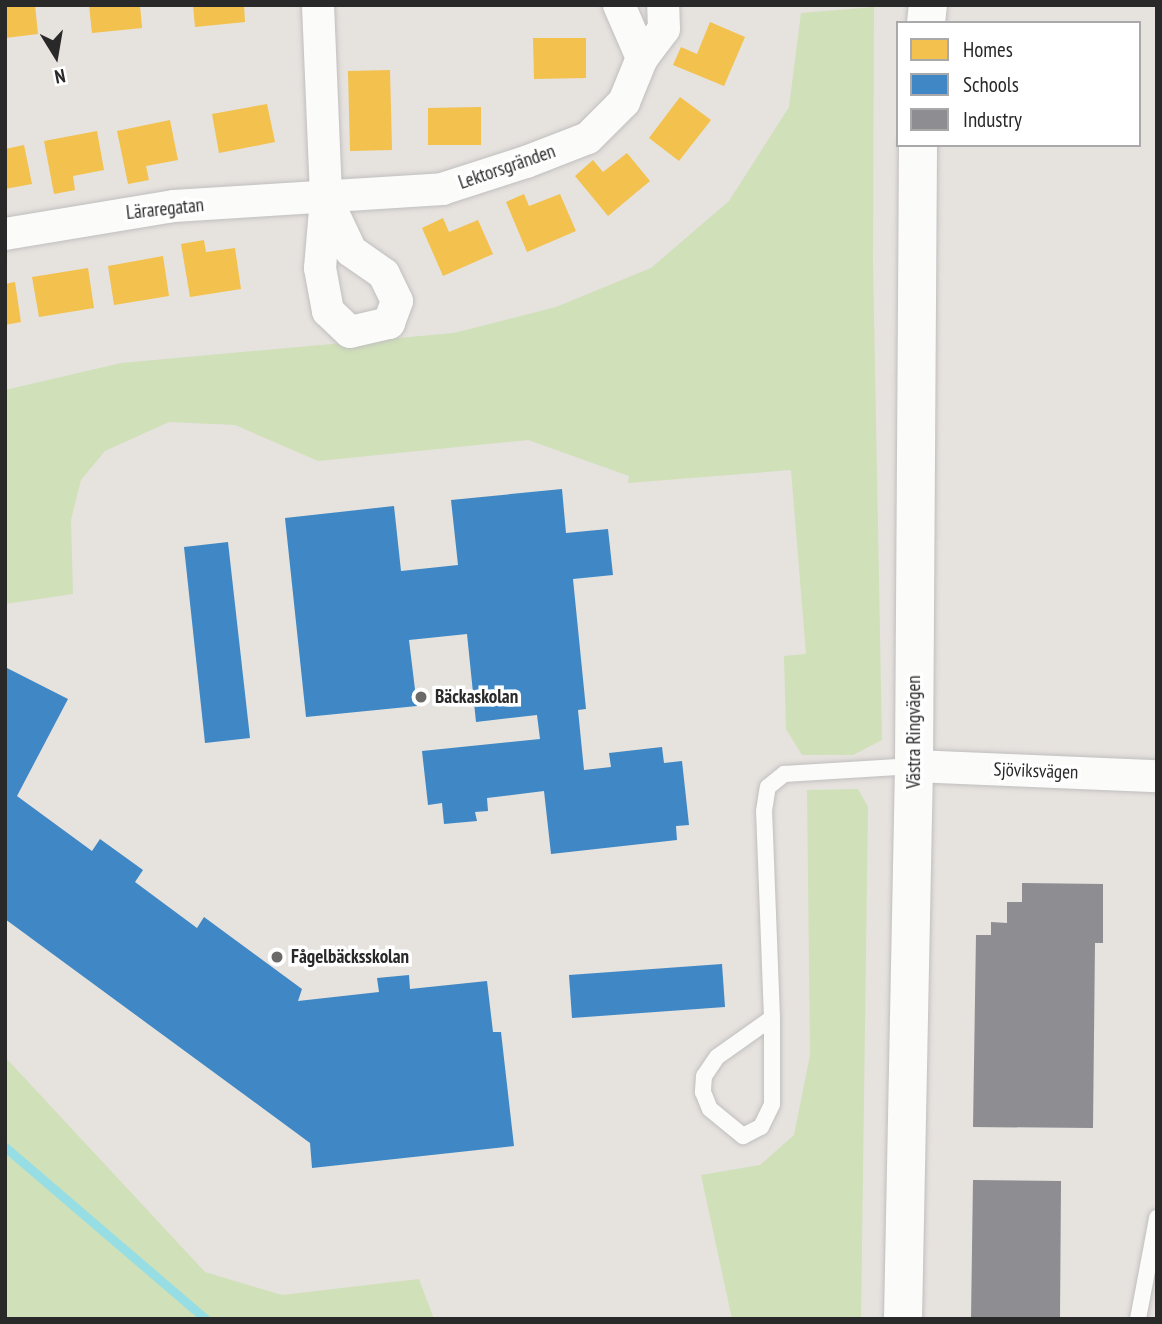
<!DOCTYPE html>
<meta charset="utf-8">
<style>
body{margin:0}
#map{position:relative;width:1162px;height:1324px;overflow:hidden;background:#e6e2de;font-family:"PT Sans Narrow",sans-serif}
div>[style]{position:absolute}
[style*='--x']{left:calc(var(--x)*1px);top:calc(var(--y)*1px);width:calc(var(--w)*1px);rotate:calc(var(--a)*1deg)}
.green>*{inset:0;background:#d0e0b9}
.homes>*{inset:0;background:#f2c14e}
.schools>*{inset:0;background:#3f88c5}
.industry>*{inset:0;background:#8d8d92}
.stream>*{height:9px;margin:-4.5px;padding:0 4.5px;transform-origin:4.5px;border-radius:4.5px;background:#96dee4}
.roads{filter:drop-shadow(0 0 2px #c0bfbf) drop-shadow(0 0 2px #c0bfbf)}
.service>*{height:16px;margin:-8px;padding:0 8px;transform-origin:8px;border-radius:8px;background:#fbfbfa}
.minor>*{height:32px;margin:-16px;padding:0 16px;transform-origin:16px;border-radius:16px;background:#fbfbfa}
.secondary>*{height:38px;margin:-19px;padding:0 19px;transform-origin:19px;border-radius:19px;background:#fbfbfa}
.dots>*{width:19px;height:19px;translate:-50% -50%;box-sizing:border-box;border:4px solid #fff;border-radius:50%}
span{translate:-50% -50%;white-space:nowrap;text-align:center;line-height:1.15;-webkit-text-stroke:7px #fff;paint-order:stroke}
.street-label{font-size:19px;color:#292929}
.poi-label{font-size:19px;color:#292929;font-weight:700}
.left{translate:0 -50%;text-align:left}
.frame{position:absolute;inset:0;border:7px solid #292929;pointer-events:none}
.legend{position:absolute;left:896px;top:21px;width:245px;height:126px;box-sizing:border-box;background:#fff;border:2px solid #a9a9a9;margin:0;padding:9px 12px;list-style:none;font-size:21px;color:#292929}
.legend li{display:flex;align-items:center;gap:14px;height:35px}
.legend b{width:35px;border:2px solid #a9a9a9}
.north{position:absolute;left:21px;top:21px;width:70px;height:70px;-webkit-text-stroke:5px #fff;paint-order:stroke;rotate:169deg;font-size:19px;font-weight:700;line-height:28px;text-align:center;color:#292929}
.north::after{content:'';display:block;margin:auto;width:24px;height:32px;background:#292929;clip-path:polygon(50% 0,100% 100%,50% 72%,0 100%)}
</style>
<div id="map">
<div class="green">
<div style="clip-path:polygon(874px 7px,873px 262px,882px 740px,853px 755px,802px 755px,786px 729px,784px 656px,806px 654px,791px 470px,628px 483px,629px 476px,528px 440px,318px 461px,235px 425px,169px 422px,105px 451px,81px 480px,71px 520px,73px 594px,5px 604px,5px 390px,121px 363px,454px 333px,556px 307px,651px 268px,729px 201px,789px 107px,801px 13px)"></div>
<div style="clip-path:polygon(858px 789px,868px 807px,861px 1319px,732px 1319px,701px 1175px,760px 1165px,794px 1135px,810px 1055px,807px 790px)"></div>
<div style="clip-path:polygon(5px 1057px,205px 1272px,282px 1295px,419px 1279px,434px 1319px,5px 1319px)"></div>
</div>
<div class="homes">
<div style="clip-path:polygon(5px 5px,35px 5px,38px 34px,5px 38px)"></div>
<div style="clip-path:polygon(89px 5px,140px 5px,142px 28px,92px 33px)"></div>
<div style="clip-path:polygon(193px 5px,244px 5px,245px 22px,195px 27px)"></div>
<div style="clip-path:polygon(710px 22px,745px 37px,724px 86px,673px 65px,681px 47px,697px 54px)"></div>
<div style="clip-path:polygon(533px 38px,586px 38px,586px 78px,534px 79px)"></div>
<div style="clip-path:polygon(390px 70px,392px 150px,350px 151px,348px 71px)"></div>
<div style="clip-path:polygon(680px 97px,711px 120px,679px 161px,649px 138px)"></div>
<div style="clip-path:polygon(267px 104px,275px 142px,219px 153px,212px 114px)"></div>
<div style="clip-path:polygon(481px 107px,481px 145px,428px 145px,428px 108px)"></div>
<div style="clip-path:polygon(170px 120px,178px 160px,146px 166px,149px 180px,128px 184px,117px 131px)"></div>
<div style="clip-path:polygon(97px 131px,104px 170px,73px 176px,75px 190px,54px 194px,44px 141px)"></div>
<div style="clip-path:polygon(24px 145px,32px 184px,5px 189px,5px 149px)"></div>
<div style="clip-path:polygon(627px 153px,650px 181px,608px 216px,575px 176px,593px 160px,603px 172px)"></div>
<div style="clip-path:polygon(524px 194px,529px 206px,560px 194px,576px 231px,527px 252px,506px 202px)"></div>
<div style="clip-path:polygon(443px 218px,449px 232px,478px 220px,493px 254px,443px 276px,422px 228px)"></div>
<div style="clip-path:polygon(204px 240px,206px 252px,235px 248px,241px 289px,190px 297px,181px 244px)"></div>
<div style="clip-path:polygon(163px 256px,169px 296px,114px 305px,108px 266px)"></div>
<div style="clip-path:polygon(88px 268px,94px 308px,39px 317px,32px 277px)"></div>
<div style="clip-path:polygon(15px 282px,21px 322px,5px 325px,5px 284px)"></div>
</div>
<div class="schools">
<div style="clip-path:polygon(562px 489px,566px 533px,608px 529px,613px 575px,573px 579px,586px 709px,578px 710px,584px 770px,611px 767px,609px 753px,662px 747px,664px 763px,682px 761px,689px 825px,676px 826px,677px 840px,551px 854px,544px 791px,487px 798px,488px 811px,475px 812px,477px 821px,444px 824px,442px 803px,428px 805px,422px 751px,540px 739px,537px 715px,476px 722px,467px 634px,409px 640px,417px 706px,306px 717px,285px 518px,394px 506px,401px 571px,458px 565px,451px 500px)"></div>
<div style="clip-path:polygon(228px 542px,250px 738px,205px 743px,184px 547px)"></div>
<div style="clip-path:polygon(5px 667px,68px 699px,17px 796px,92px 851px,100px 839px,143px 870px,135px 882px,197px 928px,204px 917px,302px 989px,298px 1001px,379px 992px,377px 978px,409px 975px,410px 989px,487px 981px,493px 1032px,501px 1032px,514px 1146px,312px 1168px,310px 1143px,5px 919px)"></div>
<div style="clip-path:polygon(722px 964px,725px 1007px,572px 1018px,569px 975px)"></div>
</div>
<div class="industry">
<div style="clip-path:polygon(1022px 883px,1103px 884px,1103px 943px,1095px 943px,1093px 1128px,973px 1127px,976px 935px,991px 935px,991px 922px,1007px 923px,1007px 902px,1022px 902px)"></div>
<div style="clip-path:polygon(973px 1180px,1061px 1181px,1060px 1319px,971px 1319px)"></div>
</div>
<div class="stream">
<div style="--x:5;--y:1147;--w:265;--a:40.6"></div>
</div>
<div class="roads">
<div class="service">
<div style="--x:772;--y:1018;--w:67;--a:144.7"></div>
<div style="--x:717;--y:1057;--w:23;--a:124"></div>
<div style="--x:704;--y:1076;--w:16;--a:94"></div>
<div style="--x:703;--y:1092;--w:18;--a:68"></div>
<div style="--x:710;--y:1109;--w:43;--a:39.3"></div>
<div style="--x:743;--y:1136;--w:20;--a:-27"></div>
<div style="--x:761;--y:1127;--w:25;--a:-64"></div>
<div style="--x:772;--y:1104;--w:86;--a:-90"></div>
<div style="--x:772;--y:1018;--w:207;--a:-92.2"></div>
<div style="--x:764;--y:811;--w:24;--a:-81"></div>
<div style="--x:768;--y:787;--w:21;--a:-39"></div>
<div style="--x:784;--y:774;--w:130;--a:-3.5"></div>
<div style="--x:1138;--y:1319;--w:103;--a:-79.3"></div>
</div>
<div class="minor">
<div style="--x:318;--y:5;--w:193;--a:87.6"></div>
<div style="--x:326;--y:198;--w:70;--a:94.9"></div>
<div style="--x:320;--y:268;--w:44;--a:79.5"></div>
<div style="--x:328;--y:311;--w:30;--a:44"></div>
<div style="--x:350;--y:332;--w:40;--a:-13"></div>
<div style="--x:389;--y:323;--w:23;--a:-70"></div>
<div style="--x:397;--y:301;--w:30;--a:-116"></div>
<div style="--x:384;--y:274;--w:40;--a:-145.1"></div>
<div style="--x:351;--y:251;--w:59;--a:-115.3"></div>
<div style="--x:619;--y:5;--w:58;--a:66.5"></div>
<div style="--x:5;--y:234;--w:171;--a:-9.4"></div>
<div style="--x:174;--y:206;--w:269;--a:-3.6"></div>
<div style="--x:442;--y:189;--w:88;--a:-17.8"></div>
<div style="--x:526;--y:162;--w:66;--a:-21.2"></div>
<div style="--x:588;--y:138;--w:51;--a:-45"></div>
<div style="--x:624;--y:102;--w:48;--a:-67.8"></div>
<div style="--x:642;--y:58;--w:36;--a:-53"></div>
<div style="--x:664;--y:29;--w:24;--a:-92"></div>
<div style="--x:914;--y:766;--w:243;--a:2.4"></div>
</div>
<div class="secondary">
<div style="--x:926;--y:23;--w:18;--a:-84"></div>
<div style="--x:903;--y:1319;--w:553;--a:-88.86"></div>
<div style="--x:914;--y:766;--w:621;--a:-89.63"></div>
</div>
</div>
<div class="dots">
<div style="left:421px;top:697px;background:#6b6a68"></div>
<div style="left:277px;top:957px;background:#6b6a68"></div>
</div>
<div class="street-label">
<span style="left:507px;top:167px;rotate:-19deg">Lektorsgränden</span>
<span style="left:165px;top:209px;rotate:-6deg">Läraregatan</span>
<span style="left:914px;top:732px;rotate:-90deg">Västra Ringvägen</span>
<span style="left:1036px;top:771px;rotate:2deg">Sjöviksvägen</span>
</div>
<div class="poi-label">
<span class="left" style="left:435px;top:697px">Bäckaskolan</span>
<span class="left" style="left:291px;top:957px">Fågelbäcksskolan</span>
</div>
<div class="frame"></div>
<ul class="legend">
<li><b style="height:19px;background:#f2c14e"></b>Homes</li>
<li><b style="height:19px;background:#3f88c5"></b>Schools</li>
<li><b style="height:19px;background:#8d8d92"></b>Industry</li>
</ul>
<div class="north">N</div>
</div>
